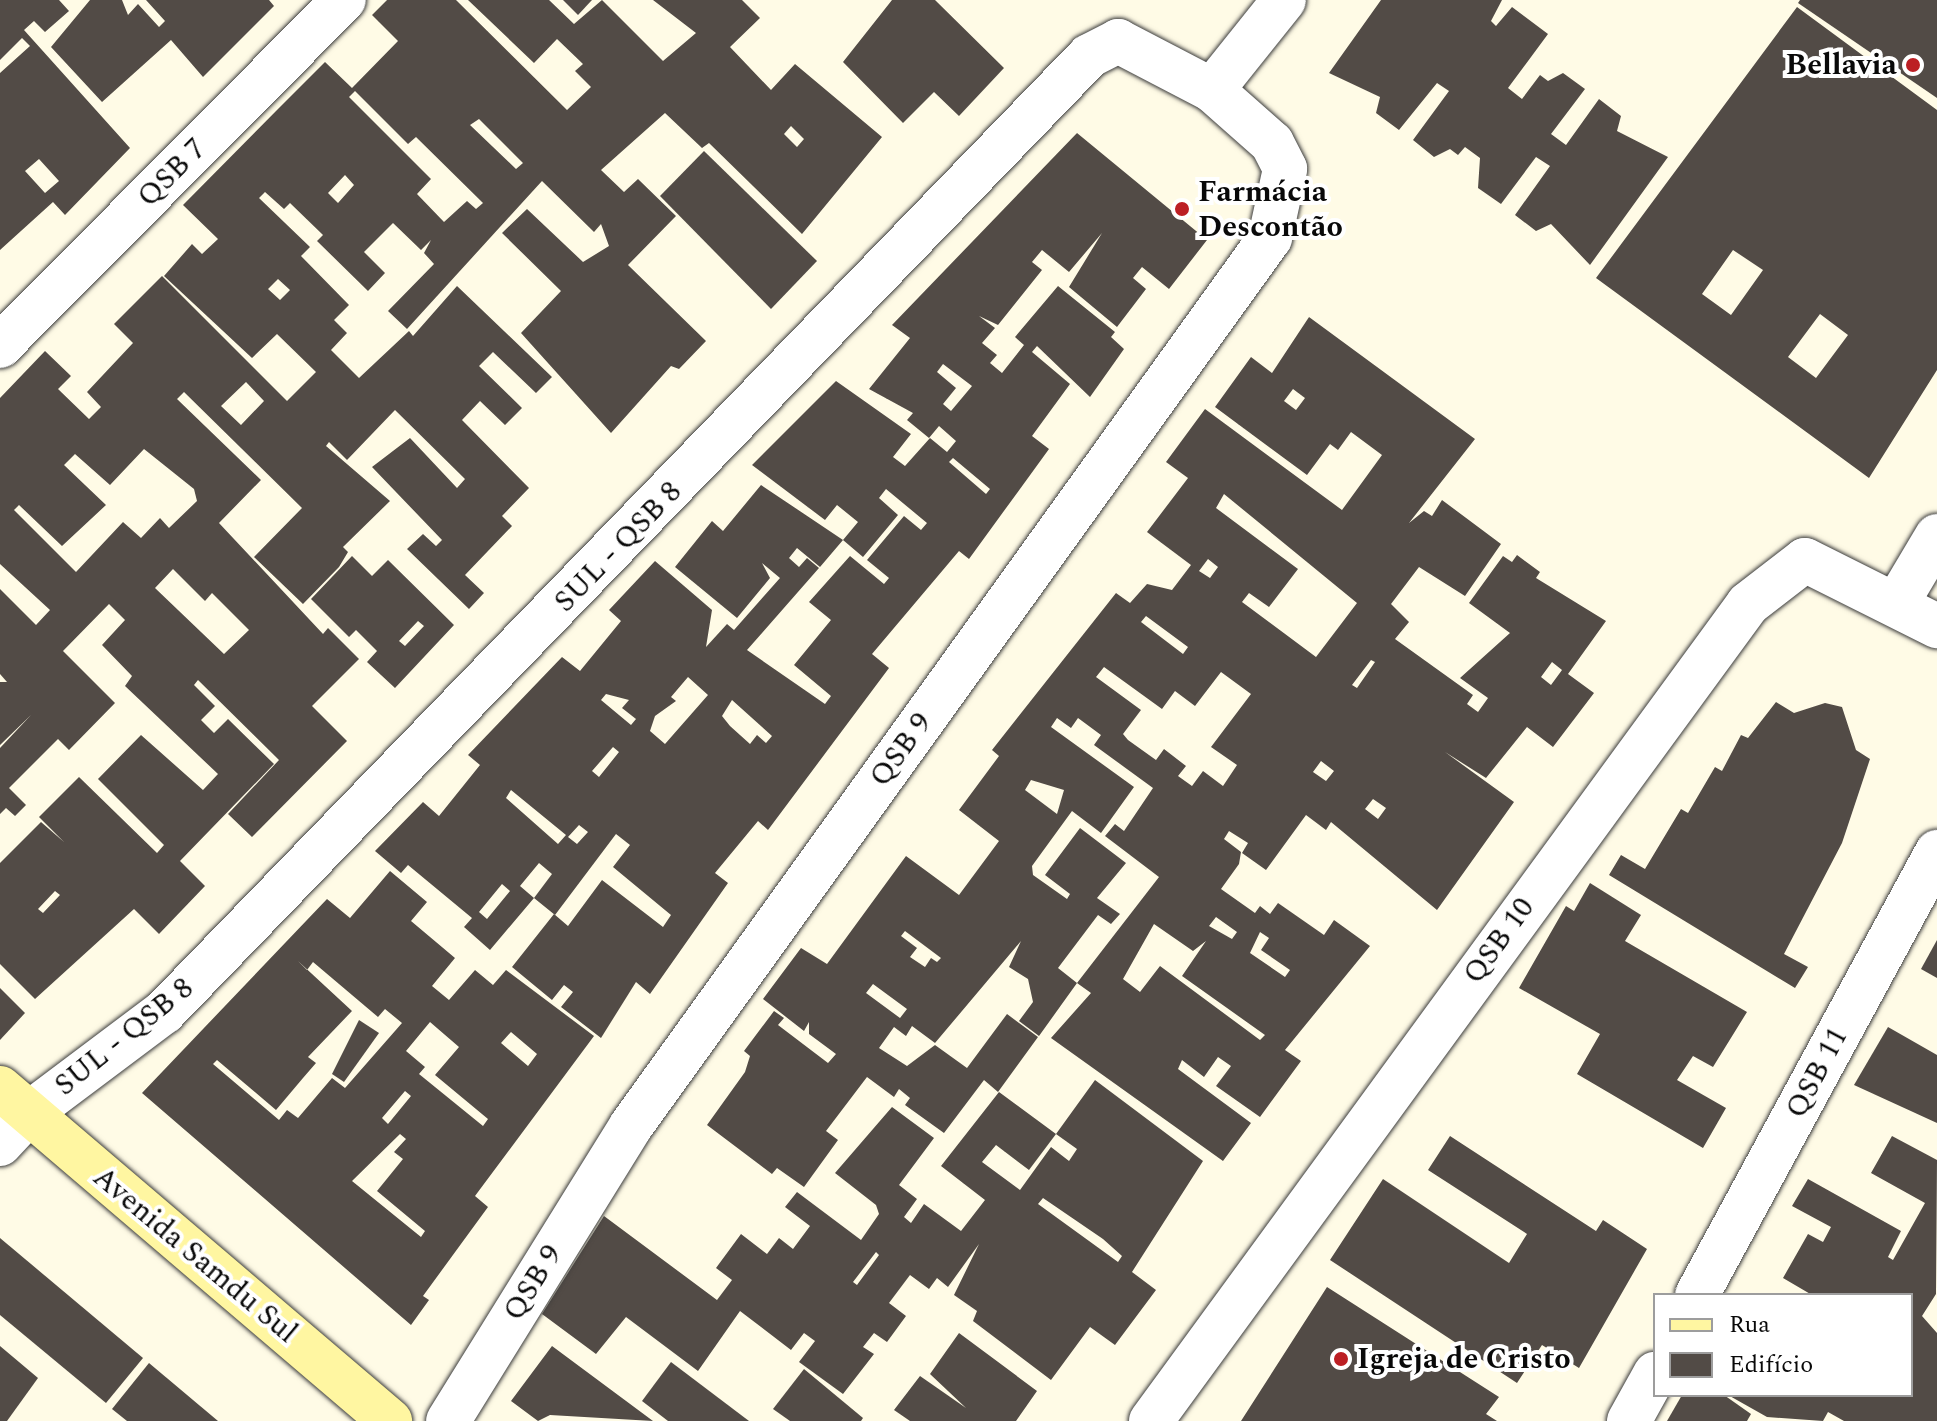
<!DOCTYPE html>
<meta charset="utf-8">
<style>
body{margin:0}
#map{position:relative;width:1937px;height:1421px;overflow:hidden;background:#fffbe6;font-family:Spectral,serif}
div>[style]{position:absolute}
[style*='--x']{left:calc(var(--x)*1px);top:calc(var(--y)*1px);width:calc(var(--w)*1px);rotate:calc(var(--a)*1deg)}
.building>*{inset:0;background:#524b46}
.roads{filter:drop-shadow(0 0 2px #3c3c3c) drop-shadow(0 0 2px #3c3c3c)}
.minor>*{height:44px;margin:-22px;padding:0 22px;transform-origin:22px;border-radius:22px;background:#fff}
.secondary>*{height:44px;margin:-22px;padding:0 22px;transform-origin:22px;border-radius:22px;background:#fff6a1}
.dots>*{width:22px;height:22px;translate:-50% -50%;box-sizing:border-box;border:4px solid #fff;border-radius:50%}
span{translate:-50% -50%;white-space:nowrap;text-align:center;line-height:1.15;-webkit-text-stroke:8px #fff;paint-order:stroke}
.poi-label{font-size:30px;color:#090909;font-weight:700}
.right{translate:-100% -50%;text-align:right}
.left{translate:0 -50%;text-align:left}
.street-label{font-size:30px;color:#090909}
.legend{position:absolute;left:1653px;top:1293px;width:260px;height:104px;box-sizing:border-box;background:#fff;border:2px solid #9d9d9d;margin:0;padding:10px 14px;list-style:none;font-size:24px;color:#090909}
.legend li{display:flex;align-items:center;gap:16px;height:40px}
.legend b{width:40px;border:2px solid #9d9d9d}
</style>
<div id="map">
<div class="building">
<div style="clip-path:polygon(evenodd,0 0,59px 0,69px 11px,45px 32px,34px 21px,24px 30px,130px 148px,65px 215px,53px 202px,0 250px,0 73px,30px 46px,22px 38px,0 60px,0 0,39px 159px,59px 181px,45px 193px,25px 171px,39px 159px)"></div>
<div style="clip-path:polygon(90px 0,122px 0,128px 15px,138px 4px,159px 27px,165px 21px,146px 0,269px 0,274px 6px,203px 77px,171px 40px,102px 102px,51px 47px)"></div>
<div style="clip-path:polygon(evenodd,387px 0,456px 0,567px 110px,591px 87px,575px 71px,583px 64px,557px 39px,534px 63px,468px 0,549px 0,574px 24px,602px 0,663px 61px,696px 33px,653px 0,742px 0,760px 18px,730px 47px,771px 90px,795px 64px,882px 137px,802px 234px,709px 143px,702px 148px,665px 113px,601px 170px,624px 192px,638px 179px,676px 216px,628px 265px,706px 341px,679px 369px,671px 366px,611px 433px,521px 333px,561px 291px,502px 233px,527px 209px,583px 262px,609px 246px,601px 224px,594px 232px,542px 181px,407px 329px,388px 311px,434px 264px,424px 253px,431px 240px,421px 250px,393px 223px,364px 252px,385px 273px,368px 291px,317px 241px,323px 235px,290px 203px,284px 209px,265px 192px,259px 198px,310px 247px,301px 256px,349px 305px,334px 320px,347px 333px,331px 350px,359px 378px,409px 331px,413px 336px,457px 286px,552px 377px,536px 393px,493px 352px,479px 366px,522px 408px,505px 425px,480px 401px,462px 420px,529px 488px,502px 516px,512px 526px,465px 575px,484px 593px,469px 609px,407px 549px,423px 534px,436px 546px,442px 540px,372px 467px,410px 438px,457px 488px,465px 479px,395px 410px,347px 460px,329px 442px,326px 446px,390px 501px,343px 547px,348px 552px,339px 567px,303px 604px,254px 557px,302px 508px,184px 392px,177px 399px,261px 480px,219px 523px,323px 634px,328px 628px,359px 659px,312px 706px,347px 741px,252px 837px,228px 814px,279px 760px,198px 680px,194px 685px,215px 706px,201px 720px,214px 733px,228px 719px,274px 764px,180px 861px,205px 886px,159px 934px,134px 909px,35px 999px,0 964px,0 863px,41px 822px,64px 842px,39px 817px,79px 777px,157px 853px,164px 845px,98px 779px,141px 735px,203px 790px,218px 774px,125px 686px,132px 676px,102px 645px,125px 620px,109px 604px,63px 651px,115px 703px,69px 750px,58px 739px,9px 788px,26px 805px,15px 816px,6px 808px,0 814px,0 748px,31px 715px,0 745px,0 682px,7px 682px,0 674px,0 589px,36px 625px,50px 610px,0 564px,0 398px,45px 351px,71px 376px,58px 389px,89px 419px,101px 407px,87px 392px,133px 343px,114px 324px,162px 276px,287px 401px,316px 372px,277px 334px,252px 358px,164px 276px,192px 244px,202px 254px,218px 239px,183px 205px,278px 109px,325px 62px,352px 88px,398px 41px,372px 15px,387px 0,355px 91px,408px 144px,416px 137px,483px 203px,476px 209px,467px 201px,444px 222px,417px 194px,431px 179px,349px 97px,355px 91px,387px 0,479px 119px,523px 163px,516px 169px,470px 125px,479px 119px,387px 0,791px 126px,804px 139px,797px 147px,784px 134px,791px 126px,387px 0,345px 175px,354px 185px,338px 203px,328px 193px,345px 175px,387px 0,278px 279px,290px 290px,280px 300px,268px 289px,278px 279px,387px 0,246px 382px,264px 401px,241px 425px,221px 406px,246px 382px,387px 0,144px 449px,194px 489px,197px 501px,169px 528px,160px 518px,141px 538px,123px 522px,76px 572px,14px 510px,19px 505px,62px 546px,106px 505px,64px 465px,75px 454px,110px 485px,144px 449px,387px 0,173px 569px,205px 601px,212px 593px,249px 630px,224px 654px,155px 588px,173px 569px,387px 0,55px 891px,60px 895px,43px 913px,38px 909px,55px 891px)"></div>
<div style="clip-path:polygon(563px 0,592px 0,578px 15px)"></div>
<div style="clip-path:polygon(892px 0,935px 0,1004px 68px,959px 116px,934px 92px,903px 123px,843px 62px)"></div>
<div style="clip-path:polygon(1381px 0,1502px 0,1491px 21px,1496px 26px,1512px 7px,1548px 34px,1508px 88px,1522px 99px,1540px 75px,1548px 81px,1563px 73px,1585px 89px,1551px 134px,1566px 145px,1599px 99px,1621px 116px,1617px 131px,1668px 157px,1590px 265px,1551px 224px,1536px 231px,1515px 215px,1550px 166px,1536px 157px,1501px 204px,1478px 188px,1480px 158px,1465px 147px,1458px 155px,1450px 149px,1434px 157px,1413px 140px,1449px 91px,1437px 83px,1399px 130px,1376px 113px,1380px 97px,1329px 73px)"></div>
<div style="clip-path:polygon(1800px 0,1937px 0,1937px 98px,1798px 3px)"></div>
<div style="clip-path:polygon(evenodd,1797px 7px,1937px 110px,1937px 370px,1869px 478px,1596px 278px,1797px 7px,1733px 250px,1763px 270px,1731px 315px,1702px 294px,1733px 250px,1797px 7px,1820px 314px,1848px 335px,1816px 378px,1788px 357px,1820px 314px)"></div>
<div style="clip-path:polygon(evenodd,1077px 133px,1207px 240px,1169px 289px,1142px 267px,1133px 278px,1146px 289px,1117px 327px,1069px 287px,1102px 233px,1069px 272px,1042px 250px,1032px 262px,1042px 270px,998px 325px,979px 316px,995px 328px,982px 343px,997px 355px,990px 363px,1002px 373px,1024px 345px,1015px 337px,1058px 286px,1115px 332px,1111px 337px,1124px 349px,1090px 397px,1037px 346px,1032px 352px,1070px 384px,1032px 436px,1049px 449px,969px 559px,959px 551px,872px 654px,889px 668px,768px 830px,758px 821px,715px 873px,728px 883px,650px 994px,636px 982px,601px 1038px,561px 1007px,573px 992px,564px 985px,552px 1000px,512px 967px,554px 914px,568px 926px,602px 880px,663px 927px,671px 915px,613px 867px,630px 845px,616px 834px,555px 915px,534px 898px,552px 874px,539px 863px,520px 886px,534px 898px,490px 950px,464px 927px,472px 918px,408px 865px,401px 873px,375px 851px,423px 802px,439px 816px,480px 765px,468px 755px,562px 657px,580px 671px,621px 621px,609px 610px,655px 561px,712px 610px,706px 647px,727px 624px,734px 630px,780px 578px,762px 563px,770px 578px,737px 618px,675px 567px,712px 521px,723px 531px,761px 485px,843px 540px,820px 567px,797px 548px,789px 558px,799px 567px,807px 558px,819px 568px,747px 650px,825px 704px,831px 696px,794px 665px,831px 620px,809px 602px,850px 556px,884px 584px,889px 578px,867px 560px,904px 516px,921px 530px,927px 523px,886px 489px,879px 498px,898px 515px,863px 557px,843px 540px,858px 522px,837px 505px,825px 520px,752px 465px,836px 381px,911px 434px,893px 457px,905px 466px,930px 438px,947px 452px,956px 441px,939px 426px,929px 438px,907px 420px,913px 413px,869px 389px,910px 338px,892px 325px,1077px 133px,943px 364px,972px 386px,951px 411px,943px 404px,956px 388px,937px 372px,943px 364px,1077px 133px,953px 458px,990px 489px,986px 494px,949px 462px,953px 458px,1077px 133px,688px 677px,708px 695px,665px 744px,650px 731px,655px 716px,676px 701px,671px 697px,688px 677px,1077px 133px,606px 694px,629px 700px,622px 708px,636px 719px,631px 725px,601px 700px,606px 694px,1077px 133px,732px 700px,772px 736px,766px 743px,757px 735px,750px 744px,730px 726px,722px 716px,732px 700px,1077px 133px,613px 747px,619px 752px,599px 777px,592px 771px,613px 747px,1077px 133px,511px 790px,566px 835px,558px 844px,506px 798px,511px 790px,1077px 133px,579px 825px,588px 832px,577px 844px,568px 837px,579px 825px,1077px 133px,502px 884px,510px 891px,487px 919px,479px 912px,502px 884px)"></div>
<div style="clip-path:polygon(704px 151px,817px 261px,771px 309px,660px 196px)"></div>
<div style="clip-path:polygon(evenodd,1309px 317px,1475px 439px,1409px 523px,1424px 511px,1432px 516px,1442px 500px,1501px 544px,1465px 596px,1419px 567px,1391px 604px,1409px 622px,1395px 639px,1473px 695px,1467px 704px,1478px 712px,1488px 698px,1460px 678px,1510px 633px,1469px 603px,1503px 556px,1512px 562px,1517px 555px,1540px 572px,1536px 578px,1606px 621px,1568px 674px,1594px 693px,1553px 747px,1527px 727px,1486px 778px,1445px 752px,1514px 802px,1437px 910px,1331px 822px,1326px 830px,1306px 815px,1266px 870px,1242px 853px,1248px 843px,1229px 831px,1224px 839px,1241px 852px,1239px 864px,1221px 889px,1255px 913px,1260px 906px,1270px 914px,1278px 903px,1324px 935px,1334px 920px,1370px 946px,1285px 1050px,1301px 1061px,1260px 1117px,1216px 1086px,1231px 1066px,1218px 1057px,1204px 1077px,1182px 1060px,1178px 1069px,1251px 1123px,1223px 1161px,1051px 1038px,1091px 993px,1077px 983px,1039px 1036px,1019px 1021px,1033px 1002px,1028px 979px,1009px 967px,1021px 941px,935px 1043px,912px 1026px,906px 1036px,894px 1027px,879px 1048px,907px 1066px,935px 1045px,967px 1068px,1007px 1014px,1038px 1037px,998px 1092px,984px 1080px,944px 1133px,905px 1105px,910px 1098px,899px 1089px,894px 1097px,867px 1077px,826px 1131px,838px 1140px,804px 1187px,777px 1168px,772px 1174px,707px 1125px,745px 1072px,750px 1056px,744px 1051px,774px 1011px,784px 1018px,778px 1025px,828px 1063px,836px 1054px,809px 1034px,809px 1022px,804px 1031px,763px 999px,801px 948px,827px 964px,906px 856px,959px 895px,999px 841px,959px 810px,999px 756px,992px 750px,1116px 593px,1130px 603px,1147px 584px,1172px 590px,1191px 565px,1147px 532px,1188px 478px,1166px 462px,1205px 409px,1342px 510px,1382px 455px,1351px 432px,1338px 450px,1330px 444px,1307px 475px,1215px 407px,1251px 357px,1272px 373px,1309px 317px,1293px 389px,1305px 398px,1296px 410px,1284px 401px,1293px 389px,1309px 317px,1224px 494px,1357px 603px,1316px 657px,1242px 602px,1249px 593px,1269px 607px,1298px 569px,1216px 508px,1224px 494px,1309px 317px,1208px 559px,1218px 567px,1210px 578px,1199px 571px,1208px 559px,1309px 317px,1146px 616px,1188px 647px,1183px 654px,1141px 622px,1146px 616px,1309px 317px,1371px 660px,1375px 662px,1357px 688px,1352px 685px,1371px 660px,1309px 317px,1552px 662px,1562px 670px,1551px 685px,1541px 677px,1552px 662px,1309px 317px,1104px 667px,1162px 709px,1175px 691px,1195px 706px,1221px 672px,1251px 694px,1211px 747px,1237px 765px,1223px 786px,1203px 771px,1192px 786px,1178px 776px,1186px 766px,1164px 749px,1156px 760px,1128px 740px,1123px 734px,1141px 710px,1096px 677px,1104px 667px,1309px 317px,1057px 718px,1071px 728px,1078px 718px,1101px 735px,1094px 745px,1153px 788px,1124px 831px,1115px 824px,1105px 836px,1159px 877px,1077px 983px,1058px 968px,1098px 915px,1111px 924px,1120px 914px,1097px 898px,1126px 863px,1080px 828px,1045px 875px,1070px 894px,1067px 899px,1033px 875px,1032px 866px,1072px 811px,1101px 833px,1134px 787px,1051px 727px,1057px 718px,1309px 317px,1321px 761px,1334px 771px,1326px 781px,1313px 772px,1321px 761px,1309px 317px,1031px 780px,1064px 790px,1057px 814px,1025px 790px,1031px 780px,1309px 317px,1373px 799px,1386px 808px,1378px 819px,1365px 809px,1373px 799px,1309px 317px,1216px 917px,1237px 932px,1232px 939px,1209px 926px,1216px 917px,1309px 317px,1154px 924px,1193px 951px,1206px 941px,1182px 976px,1265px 1035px,1260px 1040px,1160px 966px,1140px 992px,1123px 979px,1154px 924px,1309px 317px,905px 931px,941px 958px,937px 962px,931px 958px,925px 967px,910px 957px,917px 948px,901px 936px,905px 931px,1309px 317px,1260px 932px,1269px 938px,1261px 950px,1290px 970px,1285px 977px,1250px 953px,1260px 932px,1309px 317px,873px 984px,907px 1009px,900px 1018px,866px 993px,873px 984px)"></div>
<div style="clip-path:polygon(evenodd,352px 556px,372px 576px,388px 560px,454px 625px,395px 688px,367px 662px,377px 651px,356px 630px,349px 637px,311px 599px,352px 556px,418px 621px,424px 626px,405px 646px,399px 641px,418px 621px)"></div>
<div style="clip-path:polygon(1776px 702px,1794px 713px,1825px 703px,1842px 707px,1856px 750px,1870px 759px,1842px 843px,1784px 954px,1808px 967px,1795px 988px,1609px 875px,1621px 855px,1645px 869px,1681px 809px,1688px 813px,1715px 767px,1722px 771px,1741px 735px,1748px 738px)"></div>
<div style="clip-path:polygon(evenodd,390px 871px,427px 902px,411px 921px,455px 958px,432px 986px,449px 1000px,475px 970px,493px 985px,506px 970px,594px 1036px,475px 1196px,488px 1207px,423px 1296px,429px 1300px,411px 1325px,142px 1093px,327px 899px,350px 918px,390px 871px,298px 961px,307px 970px,313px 962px,378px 1017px,385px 1009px,402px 1023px,345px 1088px,332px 1078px,298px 1118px,287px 1110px,279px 1120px,213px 1064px,217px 1060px,276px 1110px,303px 1078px,316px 1063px,308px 1057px,352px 1011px,298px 961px,390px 871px,430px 1022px,459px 1047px,435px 1075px,488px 1119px,483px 1126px,419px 1074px,425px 1067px,406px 1051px,430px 1022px,390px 871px,511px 1032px,537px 1054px,528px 1066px,501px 1043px,511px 1032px,390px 871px,405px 1091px,411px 1096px,388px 1124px,382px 1118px,405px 1091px,390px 871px,400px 1134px,406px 1139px,394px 1152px,403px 1159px,377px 1191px,425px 1231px,421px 1237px,352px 1181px,400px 1134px)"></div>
<div style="clip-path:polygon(1590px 883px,1641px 915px,1625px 941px,1747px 1012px,1713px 1067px,1693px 1056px,1677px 1080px,1726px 1108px,1703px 1148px,1577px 1074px,1600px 1034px,1519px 988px,1566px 906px,1574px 911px)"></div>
<div style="clip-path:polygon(1937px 940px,1937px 978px,1921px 969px)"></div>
<div style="clip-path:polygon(0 988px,25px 1013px,0 1040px)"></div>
<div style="clip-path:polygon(359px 1020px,379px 1033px,344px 1082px,332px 1074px)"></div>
<div style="clip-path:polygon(1888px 1027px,1937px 1055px,1937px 1123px,1854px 1085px)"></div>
<div style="clip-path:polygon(evenodd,1095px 1080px,1203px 1161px,1132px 1272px,1156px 1290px,1115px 1345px,1090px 1327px,1051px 1380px,973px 1321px,977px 1311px,954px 1295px,979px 1244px,948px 1287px,937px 1278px,929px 1289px,910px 1275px,889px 1303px,906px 1316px,887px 1342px,874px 1333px,863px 1347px,874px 1354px,843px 1394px,799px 1362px,815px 1341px,804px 1333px,791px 1350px,740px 1311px,698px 1371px,626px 1317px,596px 1354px,542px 1314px,604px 1216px,717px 1300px,732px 1280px,716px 1268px,741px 1234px,767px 1254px,779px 1238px,793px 1249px,810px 1226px,785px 1207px,797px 1192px,861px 1240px,879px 1214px,876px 1205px,835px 1173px,892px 1107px,934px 1138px,899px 1185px,917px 1199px,904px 1217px,911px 1223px,924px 1204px,961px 1231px,985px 1200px,941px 1166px,999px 1092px,1056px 1134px,1095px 1080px,1056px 1134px,1077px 1149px,1069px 1161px,1051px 1147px,1020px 1190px,982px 1162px,996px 1145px,1029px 1170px,1056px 1134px,1095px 1080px,1043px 1198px,1103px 1239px,1122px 1256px,1118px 1262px,1038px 1204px,1043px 1198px,1095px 1080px,876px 1252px,879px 1255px,857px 1285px,853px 1282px,876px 1252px)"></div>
<div style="clip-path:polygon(1450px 1136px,1596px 1231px,1603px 1220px,1647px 1249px,1579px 1368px,1542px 1345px,1517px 1383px,1330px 1260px,1383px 1179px,1509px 1263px,1527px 1234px,1428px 1170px)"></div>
<div style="clip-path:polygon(1892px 1136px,1937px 1160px,1936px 1294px,1922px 1316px,1937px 1333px,1937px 1421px,1844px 1421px,1828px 1412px,1823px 1421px,1767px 1417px,1728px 1395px,1911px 1395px,1911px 1295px,1812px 1295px,1783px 1278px,1808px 1234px,1823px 1242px,1831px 1227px,1792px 1206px,1808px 1179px,1901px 1231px,1888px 1257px,1893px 1260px,1925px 1203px,1871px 1173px)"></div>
<div style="clip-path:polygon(0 1238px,143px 1358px,106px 1403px,0 1315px)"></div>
<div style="clip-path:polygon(1327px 1287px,1499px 1397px,1486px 1414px,1497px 1421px,1241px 1421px)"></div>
<div style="clip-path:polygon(959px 1333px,1037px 1391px,1016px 1421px,910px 1421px,894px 1410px,920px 1376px,966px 1408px,930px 1374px)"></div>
<div style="clip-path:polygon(0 1346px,38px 1378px,7px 1421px,0 1421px)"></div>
<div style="clip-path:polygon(552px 1346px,653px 1421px,550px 1415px,538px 1421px,511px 1401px)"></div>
<div style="clip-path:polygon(671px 1362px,749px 1421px,668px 1421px,642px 1401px)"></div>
<div style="clip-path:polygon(149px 1363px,218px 1421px,127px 1421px,112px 1409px)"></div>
<div style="clip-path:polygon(804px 1369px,863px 1418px,861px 1421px,790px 1421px,773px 1409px)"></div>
<div style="clip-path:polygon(1682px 1395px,1724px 1395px,1751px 1414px,1747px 1421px,1667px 1421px)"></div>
</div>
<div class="roads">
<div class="minor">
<div style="--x:1212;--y:90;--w:115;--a:-51.3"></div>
<div style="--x:0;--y:346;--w:488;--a:-45.2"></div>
<div style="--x:1897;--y:603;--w:78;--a:-59.2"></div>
<div style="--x:0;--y:1144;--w:41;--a:-47"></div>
<div style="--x:28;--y:1114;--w:170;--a:-36.9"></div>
<div style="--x:164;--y:1012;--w:1330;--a:-45.94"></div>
<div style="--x:1089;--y:56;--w:33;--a:-27"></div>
<div style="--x:1118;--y:41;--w:106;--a:27.5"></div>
<div style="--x:1212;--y:90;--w:80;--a:41.5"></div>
<div style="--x:1272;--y:143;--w:29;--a:63"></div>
<div style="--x:1285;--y:169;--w:71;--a:102.3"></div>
<div style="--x:1270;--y:238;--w:1094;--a:125.74"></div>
<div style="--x:631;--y:1126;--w:347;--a:121.8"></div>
<div style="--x:1697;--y:1295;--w:504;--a:-61.55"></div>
<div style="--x:1151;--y:1421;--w:1012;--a:-53.84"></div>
<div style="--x:1748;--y:604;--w:72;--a:-37.7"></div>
<div style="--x:1805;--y:560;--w:148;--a:26.6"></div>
<div style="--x:1629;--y:1421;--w:54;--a:-61"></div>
</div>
<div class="secondary">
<div style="--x:0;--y:1088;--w:513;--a:40.49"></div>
</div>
</div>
<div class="dots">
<div style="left:1913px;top:65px;background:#bc1f24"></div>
<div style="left:1182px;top:209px;background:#bc1f24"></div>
<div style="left:1341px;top:1359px;background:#bc1f24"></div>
</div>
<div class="poi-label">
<span class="right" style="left:1897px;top:65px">Bellavia</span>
<span class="left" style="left:1198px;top:209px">Farmácia<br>Descontão</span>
<span class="left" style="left:1357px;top:1359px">Igreja de Cristo</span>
</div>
<div class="street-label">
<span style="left:172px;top:173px;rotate:-45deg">QSB 7</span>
<span style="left:618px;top:547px;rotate:-46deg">SUL - QSB 8</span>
<span style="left:901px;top:750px;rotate:-54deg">QSB 9</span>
<span style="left:1499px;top:941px;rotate:-54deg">QSB 10</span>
<span style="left:124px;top:1037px;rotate:-39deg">SUL - QSB 8</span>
<span style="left:1817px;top:1073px;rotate:-62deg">QSB 11</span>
<span style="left:195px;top:1255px;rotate:40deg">Avenida Samdu Sul</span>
<span style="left:533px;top:1283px;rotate:-58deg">QSB 9</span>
</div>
<ul class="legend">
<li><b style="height:10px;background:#fff6a1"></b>Rua</li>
<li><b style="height:22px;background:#524b46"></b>Edifício</li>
</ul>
</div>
